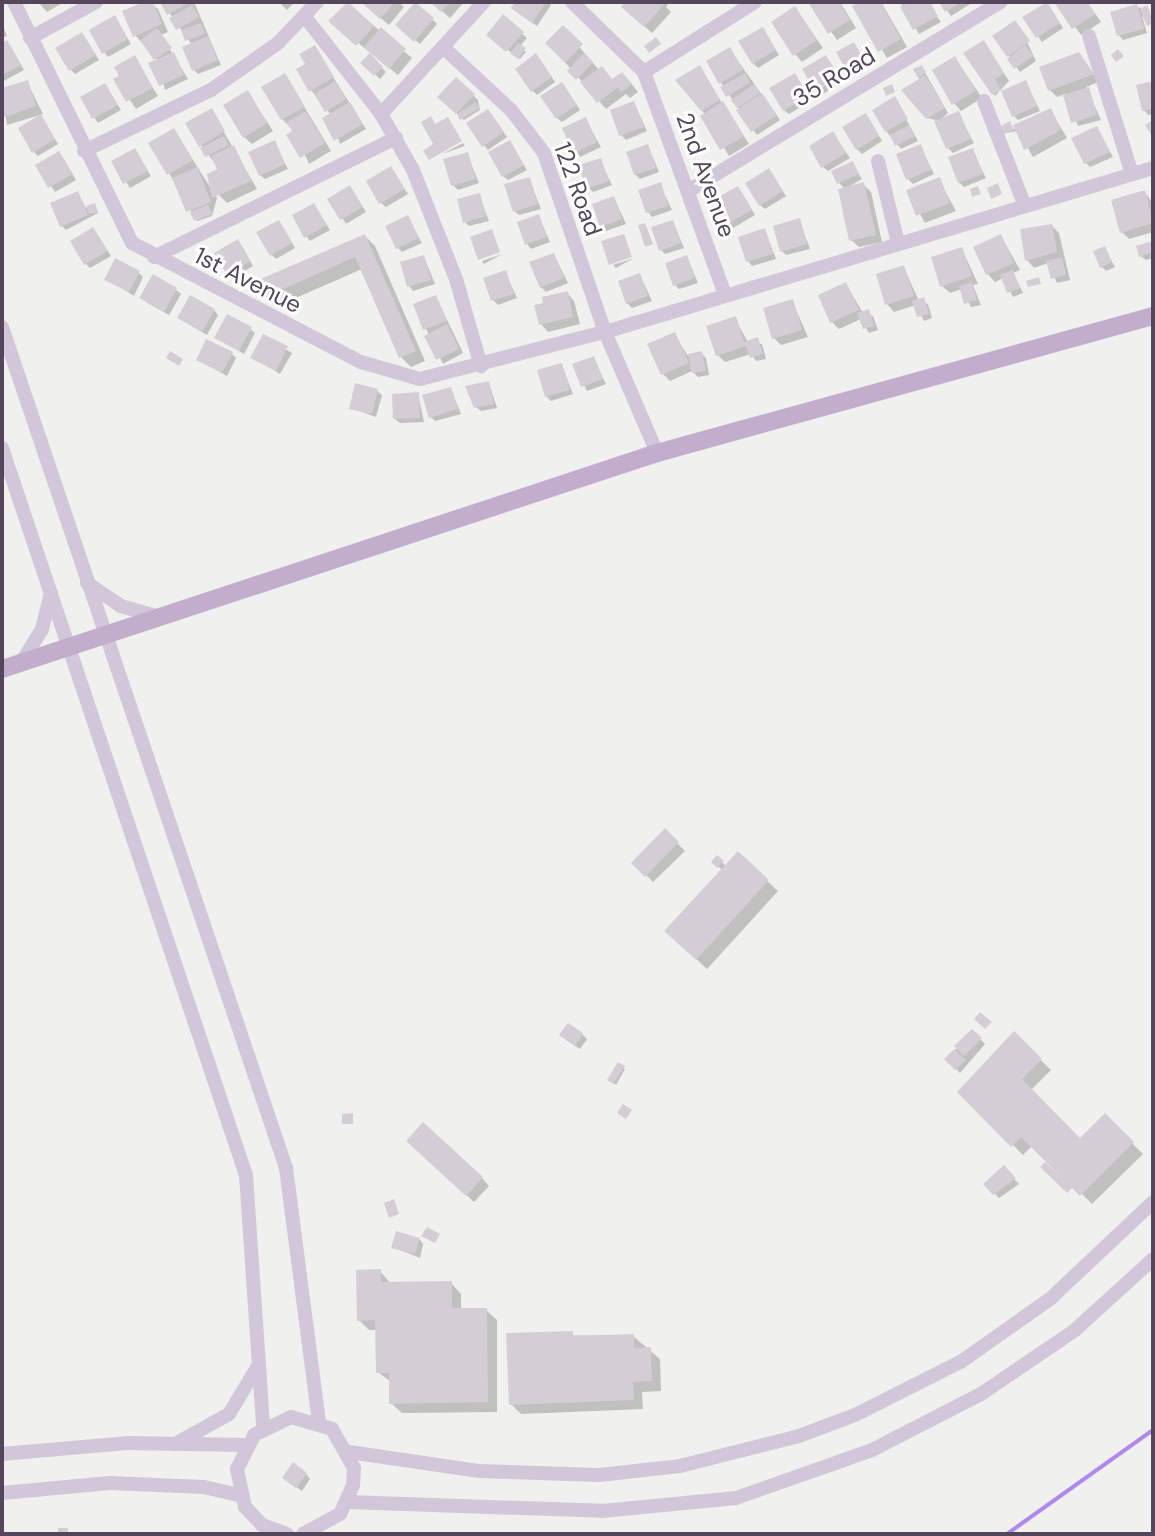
<!DOCTYPE html>
<style>
body{margin:0}
#map{position:relative;width:1155px;height:1536px;overflow:hidden;background:#f0f0ee;font-family:"DM Sans",sans-serif}
div>[style]{position:absolute}
[style*='--x']{left:calc(var(--x)*1px);top:calc(var(--y)*1px);width:calc(var(--w)*1px);rotate:calc(var(--a)*1deg)}
.shadow>*{inset:0;background:#0003}
.stream>*{height:4px;margin:-2px;padding:0 2px;transform-origin:2px;border-radius:2px;background:#b188ec}
.building>*{inset:0;background:#d5cdd5}
.minor>*{height:14px;margin:-7px;padding:0 7px;transform-origin:7px;border-radius:7px;background:#d2c7d8}
.major>*{height:18px;margin:-9px;padding:0 9px;transform-origin:9px;border-radius:9px;background:#c3adcd}
span{translate:-50% -50%;white-space:nowrap;text-align:center;line-height:1.15;-webkit-text-stroke:6px #fff;paint-order:stroke}
.street-label{font-size:24px;color:#54465b}
.frame{position:absolute;inset:0;border:4px solid #54465b;pointer-events:none}
</style>
<div id="map">
<div class="shadow">
<div style="clip-path:polygon(38px 2px,64px 2px,47px 12px)"></div>
<div style="clip-path:polygon(149px 2px,158px 9px,168px 32px,161px 35px,188px 79px,165px 90px,158px 61px,135px 35px)"></div>
<div style="clip-path:polygon(162px 2px,194px 2px,221px 65px,198px 74px,194px 70px,192px 45px)"></div>
<div style="clip-path:polygon(279px 2px,295px 2px,287px 10px)"></div>
<div style="clip-path:polygon(362px 2px,399px 2px,404px 7px,389px 25px)"></div>
<div style="clip-path:polygon(432px 2px,464px 2px,450px 18px)"></div>
<div style="clip-path:polygon(517px 2px,548px 2px,551px 5px,537px 26px,518px 13px)"></div>
<div style="clip-path:polygon(628px 2px,670px 2px,666px 7px,671px 12px,652px 33px,631px 14px)"></div>
<div style="clip-path:polygon(810px 2px,840px 2px,856px 28px,837px 40px)"></div>
<div style="clip-path:polygon(854px 2px,881px 2px,907px 47px,887px 58px)"></div>
<div style="clip-path:polygon(900px 2px,927px 2px,941px 22px,919px 34px)"></div>
<div style="clip-path:polygon(941px 2px,971px 2px,972px 3px,951px 16px)"></div>
<div style="clip-path:polygon(1057px 2px,1087px 2px,1101px 22px,1081px 35px)"></div>
<div style="clip-path:polygon(347px 3px,412px 58px,398px 75px,331px 21px)"></div>
<div style="clip-path:polygon(1136px 7px,1149px 9px,1153px 25px,1142px 16px,1147px 33px,1123px 40px,1119px 35px)"></div>
<div style="clip-path:polygon(795px 8px,823px 48px,802px 62px,795px 54px)"></div>
<div style="clip-path:polygon(1051px 9px,1063px 28px,1042px 42px,1025px 18px)"></div>
<div style="clip-path:polygon(504px 17px,527px 38px,520px 46px,526px 52px,520px 59px,488px 35px)"></div>
<div style="clip-path:polygon(115px 18px,131px 44px,108px 57px,104px 52px)"></div>
<div style="clip-path:polygon(433px 20px,437px 24px,420px 44px,402px 29px)"></div>
<div style="clip-path:polygon(2px 23px,7px 36px,2px 38px)"></div>
<div style="clip-path:polygon(1020px 27px,1036px 61px,1020px 72px,1008px 55px)"></div>
<div style="clip-path:polygon(563px 28px,599px 70px,613px 81px,630px 82px,638px 92px,630px 98px,626px 94px,606px 109px,548px 43px)"></div>
<div style="clip-path:polygon(762px 29px,779px 55px,758px 68px,753px 63px)"></div>
<div style="clip-path:polygon(86px 39px,99px 60px,75px 74px,71px 70px)"></div>
<div style="clip-path:polygon(984px 43px,1009px 81px,995px 96px,965px 54px)"></div>
<div style="clip-path:polygon(854px 44px,867px 65px,852px 73px,848px 69px)"></div>
<div style="clip-path:polygon(2px 45px,11px 47px,24px 70px,2px 82px)"></div>
<div style="clip-path:polygon(314px 47px,366px 129px,340px 144px,331px 115px,311px 90px,308px 65px)"></div>
<div style="clip-path:polygon(730px 50px,780px 120px,757px 135px,721px 83px)"></div>
<div style="clip-path:polygon(1079px 55px,1099px 82px,1086px 87px,1101px 120px,1078px 126px,1065px 94px,1057px 97px,1050px 90px)"></div>
<div style="clip-path:polygon(370px 56px,386px 72px,380px 79px,363px 63px)"></div>
<div style="clip-path:polygon(134px 58px,158px 96px,136px 109px,116px 79px)"></div>
<div style="clip-path:polygon(955px 58px,982px 98px,961px 111px,954px 103px)"></div>
<div style="clip-path:polygon(540px 60px,555px 82px,537px 95px,532px 90px)"></div>
<div style="clip-path:polygon(830px 62px,842px 83px,821px 95px,817px 91px)"></div>
<div style="clip-path:polygon(699px 68px,749px 144px,729px 156px,702px 110px)"></div>
<div style="clip-path:polygon(923px 69px,948px 113px,939px 121px,958px 113px,974px 143px,953px 153px,948px 148px,936px 120px,927px 118px,919px 77px)"></div>
<div style="clip-path:polygon(285px 75px,331px 151px,309px 164px,295px 132px,282px 119px)"></div>
<div style="clip-path:polygon(456px 79px,478px 100px,480px 110px,464px 120px,440px 97px)"></div>
<div style="clip-path:polygon(799px 80px,811px 101px,789px 114px,784px 110px)"></div>
<div style="clip-path:polygon(27px 82px,43px 114px,7px 125px,2px 90px)"></div>
<div style="clip-path:polygon(1026px 83px,1040px 111px,1018px 120px,1014px 116px)"></div>
<div style="clip-path:polygon(1153px 83px,1153px 114px,1148px 115px,1144px 110px)"></div>
<div style="clip-path:polygon(105px 85px,121px 110px,98px 123px,82px 98px)"></div>
<div style="clip-path:polygon(566px 89px,580px 110px,562px 122px,557px 118px)"></div>
<div style="clip-path:polygon(248px 93px,273px 131px,252px 144px,244px 137px)"></div>
<div style="clip-path:polygon(895px 99px,918px 141px,901px 149px,886px 131px)"></div>
<div style="clip-path:polygon(634px 103px,647px 131px,626px 140px,621px 135px)"></div>
<div style="clip-path:polygon(211px 110px,257px 189px,227px 203px,219px 195px,220px 170px,201px 145px)"></div>
<div style="clip-path:polygon(1051px 111px,1067px 138px,1033px 157px,1018px 131px,1006px 133px)"></div>
<div style="clip-path:polygon(492px 116px,507px 137px,488px 150px,484px 145px)"></div>
<div style="clip-path:polygon(41px 117px,58px 144px,38px 156px,33px 151px)"></div>
<div style="clip-path:polygon(585px 119px,601px 147px,580px 157px,565px 129px)"></div>
<div style="clip-path:polygon(870px 120px,882px 141px,862px 154px,857px 149px)"></div>
<div style="clip-path:polygon(1097px 128px,1113px 157px,1090px 167px,1086px 163px)"></div>
<div style="clip-path:polygon(174px 130px,217px 198px,212px 216px,197px 221px,169px 173px)"></div>
<div style="clip-path:polygon(833px 134px,850px 158px,828px 171px,823px 167px)"></div>
<div style="clip-path:polygon(274px 142px,288px 169px,265px 179px,260px 175px)"></div>
<div style="clip-path:polygon(463px 143px,465px 146px,442px 154px)"></div>
<div style="clip-path:polygon(510px 143px,527px 170px,508px 180px,503px 176px)"></div>
<div style="clip-path:polygon(648px 146px,659px 172px,640px 179px,635px 174px)"></div>
<div style="clip-path:polygon(920px 146px,934px 174px,913px 184px,908px 179px)"></div>
<div style="clip-path:polygon(135px 150px,151px 176px,130px 188px,113px 162px)"></div>
<div style="clip-path:polygon(972px 150px,986px 178px,964px 187px,959px 182px)"></div>
<div style="clip-path:polygon(467px 154px,479px 183px,458px 190px,453px 185px)"></div>
<div style="clip-path:polygon(63px 158px,76px 180px,55px 192px,38px 165px)"></div>
<div style="clip-path:polygon(600px 160px,612px 185px,593px 192px,588px 187px)"></div>
<div style="clip-path:polygon(852px 163px,862px 179px,845px 189px,864px 185px,871px 192px,882px 242px,859px 247px,851px 240px,845px 189px,839px 183px)"></div>
<div style="clip-path:polygon(391px 169px,408px 194px,386px 207px,381px 203px)"></div>
<div style="clip-path:polygon(769px 170px,786px 196px,765px 209px,760px 205px)"></div>
<div style="clip-path:polygon(529px 179px,541px 209px,519px 215px,514px 211px)"></div>
<div style="clip-path:polygon(939px 180px,956px 211px,925px 223px,908px 192px)"></div>
<div style="clip-path:polygon(660px 185px,672px 210px,652px 217px,648px 212px)"></div>
<div style="clip-path:polygon(350px 187px,366px 212px,346px 224px,330px 199px)"></div>
<div style="clip-path:polygon(78px 193px,86px 208px,94px 205px,98px 213px,66px 230px,62px 226px)"></div>
<div style="clip-path:polygon(742px 193px,755px 215px,733px 228px,729px 223px)"></div>
<div style="clip-path:polygon(1145px 193px,1153px 203px,1153px 232px,1129px 239px,1122px 232px)"></div>
<div style="clip-path:polygon(479px 195px,489px 221px,469px 226px,465px 222px)"></div>
<div style="clip-path:polygon(614px 198px,626px 224px,606px 231px,602px 226px)"></div>
<div style="clip-path:polygon(314px 205px,330px 230px,310px 241px,306px 236px)"></div>
<div style="clip-path:polygon(407px 217px,422px 243px,402px 252px,398px 248px)"></div>
<div style="clip-path:polygon(539px 217px,550px 242px,531px 249px,527px 244px)"></div>
<div style="clip-path:polygon(799px 220px,810px 249px,786px 255px,782px 251px)"></div>
<div style="clip-path:polygon(673px 222px,684px 248px,665px 254px,661px 250px)"></div>
<div style="clip-path:polygon(1052px 226px,1059px 233px,1070px 280px,1057px 283px,1048px 263px,1034px 268px,1027px 260px)"></div>
<div style="clip-path:polygon(283px 227px,295px 248px,276px 259px,272px 255px)"></div>
<div style="clip-path:polygon(93px 229px,111px 256px,90px 268px,86px 264px)"></div>
<div style="clip-path:polygon(765px 230px,776px 259px,752px 266px,748px 261px)"></div>
<div style="clip-path:polygon(365px 236px,375px 246px,425px 361px,411px 367px,401px 357px,362px 269px,275px 307px,265px 296px)"></div>
<div style="clip-path:polygon(1001px 236px,1020px 270px,1013px 273px,1023px 293px,1013px 297px,1003px 278px,995px 282px,988px 274px)"></div>
<div style="clip-path:polygon(1153px 243px,1153px 258px,1146px 260px,1141px 256px)"></div>
<div style="clip-path:polygon(242px 246px,253px 266px,233px 278px,228px 274px)"></div>
<div style="clip-path:polygon(1104px 248px,1115px 267px,1106px 271px,1102px 267px)"></div>
<div style="clip-path:polygon(962px 249px,978px 284px,973px 285px,981px 305px,971px 307px,962px 289px,950px 293px,942px 286px)"></div>
<div style="clip-path:polygon(502px 254px,484px 264px,482px 261px)"></div>
<div style="clip-path:polygon(554px 255px,568px 283px,546px 292px,541px 287px)"></div>
<div style="clip-path:polygon(424px 257px,435px 284px,413px 291px,409px 286px)"></div>
<div style="clip-path:polygon(687px 257px,698px 283px,679px 289px,675px 285px)"></div>
<div style="clip-path:polygon(634px 258px,616px 268px,613px 265px)"></div>
<div style="clip-path:polygon(904px 268px,919px 301px,928px 304px,932px 318px,924px 321px,916px 305px,894px 312px,887px 304px)"></div>
<div style="clip-path:polygon(505px 272px,517px 298px,498px 305px,493px 300px)"></div>
<div style="clip-path:polygon(139px 273px,143px 277px,134px 296px,107px 279px)"></div>
<div style="clip-path:polygon(640px 275px,652px 301px,632px 308px,627px 303px)"></div>
<div style="clip-path:polygon(846px 284px,863px 313px,873px 316px,878px 330px,869px 333px,861px 319px,839px 329px,832px 322px)"></div>
<div style="clip-path:polygon(176px 290px,181px 294px,169px 315px,146px 302px)"></div>
<div style="clip-path:polygon(567px 293px,574px 301px,580px 324px,548px 332px,541px 324px)"></div>
<div style="clip-path:polygon(436px 297px,463px 353px,443px 364px,415px 306px)"></div>
<div style="clip-path:polygon(792px 301px,808px 337px,781px 345px,774px 338px)"></div>
<div style="clip-path:polygon(214px 310px,218px 315px,207px 335px,179px 318px)"></div>
<div style="clip-path:polygon(735px 319px,748px 342px,762px 344px,766px 359px,756px 361px,751px 354px,725px 362px,718px 355px)"></div>
<div style="clip-path:polygon(250px 329px,255px 333px,244px 354px,217px 338px)"></div>
<div style="clip-path:polygon(674px 334px,688px 356px,701px 353px,706px 358px,709px 375px,698px 377px,692px 371px,670px 381px,663px 374px)"></div>
<div style="clip-path:polygon(264px 336px,292px 353px,280px 374px,253px 357px)"></div>
<div style="clip-path:polygon(231px 353px,236px 358px,227px 376px,198px 360px)"></div>
<div style="clip-path:polygon(593px 358px,606px 384px,587px 391px,575px 365px)"></div>
<div style="clip-path:polygon(562px 366px,573px 394px,551px 401px,546px 396px)"></div>
<div style="clip-path:polygon(489px 383px,497px 408px,481px 411px,476px 407px)"></div>
<div style="clip-path:polygon(451px 389px,461px 414px,435px 421px,431px 417px)"></div>
<div style="clip-path:polygon(377px 391px,382px 395px,376px 417px,351px 408px)"></div>
<div style="clip-path:polygon(418px 394px,424px 422px,400px 423px,395px 419px)"></div>
<div style="clip-path:polygon(665px 831px,685px 851px,653px 882px,634px 863px)"></div>
<div style="clip-path:polygon(738px 854px,778px 891px,707px 969px,677px 941px,722px 870px,713px 862px,717px 857px,726px 866px)"></div>
<div style="clip-path:polygon(972px 1031px,985px 1044px,960px 1073px,947px 1059px)"></div>
<div style="clip-path:polygon(582px 1034px,587px 1039px,580px 1049px,566px 1040px)"></div>
<div style="clip-path:polygon(1014px 1034px,1051px 1070px,1031px 1090px,1080px 1140px,1105px 1116px,1143px 1154px,1092px 1204px,1033px 1145px,1023px 1155px,960px 1092px)"></div>
<div style="clip-path:polygon(619px 1065px,625px 1069px,616px 1085px,609px 1080px)"></div>
<div style="clip-path:polygon(409px 1141px,482px 1178px,489px 1186px,474px 1202px)"></div>
<div style="clip-path:polygon(1004px 1168px,1019px 1184px,999px 1198px,986px 1185px)"></div>
<div style="clip-path:polygon(419px 1239px,423px 1244px,420px 1258px,393px 1247px)"></div>
<div style="clip-path:polygon(380px 1271px,391px 1284px,451px 1283px,461px 1294px,461px 1310px,486px 1310px,497px 1320px,497px 1412px,402px 1413px,391px 1403px,391px 1382px,378px 1372px,377px 1330px,369px 1330px,359px 1320px)"></div>
<div style="clip-path:polygon(508px 1335px,633px 1336px,660px 1359px,661px 1391px,642px 1392px,643px 1409px,521px 1414px,511px 1404px)"></div>
<div style="clip-path:polygon(306px 1474px,310px 1479px,302px 1491px,289px 1482px)"></div>
</div>
<div class="stream">
<div style="--x:1007;--y:1534;--w:179;--a:-35.5"></div>
</div>
<div class="building">
<div style="clip-path:polygon(144px 2px,153px 2px,162px 24px,133px 37px,122px 11px)"></div>
<div style="clip-path:polygon(160px 2px,191px 2px,167px 15px)"></div>
<div style="clip-path:polygon(348px 2px,374px 26px,356px 46px,328px 21px)"></div>
<div style="clip-path:polygon(361px 2px,395px 2px,380px 19px)"></div>
<div style="clip-path:polygon(415px 2px,434px 18px,414px 42px,395px 25px)"></div>
<div style="clip-path:polygon(430px 2px,450px 2px,441px 12px)"></div>
<div style="clip-path:polygon(515px 2px,546px 2px,532px 23px,511px 8px)"></div>
<div style="clip-path:polygon(625px 2px,664px 2px,665px 3px,644px 27px,621px 7px)"></div>
<div style="clip-path:polygon(808px 2px,839px 2px,850px 20px,828px 34px)"></div>
<div style="clip-path:polygon(858px 2px,880px 2px,901px 39px,878px 52px,852px 6px)"></div>
<div style="clip-path:polygon(910px 2px,930px 2px,938px 16px,913px 30px,900px 7px)"></div>
<div style="clip-path:polygon(939px 2px,962px 2px,945px 12px)"></div>
<div style="clip-path:polygon(1047px 2px,1060px 23px,1036px 38px,1022px 17px)"></div>
<div style="clip-path:polygon(1054px 2px,1087px 2px,1095px 14px,1072px 29px)"></div>
<div style="clip-path:polygon(1137px 4px,1144px 29px,1117px 36px,1110px 12px)"></div>
<div style="clip-path:polygon(192px 5px,199px 17px,176px 30px,169px 18px)"></div>
<div style="clip-path:polygon(1147px 5px,1153px 23px,1147px 26px,1140px 9px)"></div>
<div style="clip-path:polygon(795px 6px,817px 40px,793px 56px,771px 22px)"></div>
<div style="clip-path:polygon(503px 14px,524px 32px,506px 52px,486px 35px)"></div>
<div style="clip-path:polygon(115px 15px,128px 39px,102px 54px,89px 30px)"></div>
<div style="clip-path:polygon(1015px 20px,1030px 41px,1007px 57px,992px 36px)"></div>
<div style="clip-path:polygon(201px 23px,205px 34px,185px 41px,181px 30px)"></div>
<div style="clip-path:polygon(563px 25px,583px 44px,565px 63px,545px 43px)"></div>
<div style="clip-path:polygon(381px 27px,406px 49px,389px 69px,364px 47px)"></div>
<div style="clip-path:polygon(763px 27px,776px 50px,752px 64px,738px 41px)"></div>
<div style="clip-path:polygon(157px 28px,172px 48px,154px 60px,140px 40px)"></div>
<div style="clip-path:polygon(82px 32px,96px 55px,69px 71px,55px 48px)"></div>
<div style="clip-path:polygon(208px 36px,218px 60px,192px 71px,182px 47px)"></div>
<div style="clip-path:polygon(656px 37px,661px 44px,649px 53px,644px 46px)"></div>
<div style="clip-path:polygon(7px 40px,21px 65px,2px 75px,2px 43px)"></div>
<div style="clip-path:polygon(984px 40px,1004px 73px,995px 79px,1001px 90px,992px 95px,963px 53px)"></div>
<div style="clip-path:polygon(854px 42px,864px 60px,846px 70px,836px 52px)"></div>
<div style="clip-path:polygon(518px 43px,526px 48px,518px 59px,510px 53px)"></div>
<div style="clip-path:polygon(315px 45px,334px 77px,309px 92px,296px 69px,305px 64px,299px 54px)"></div>
<div style="clip-path:polygon(1025px 45px,1033px 56px,1014px 69px,1007px 59px)"></div>
<div style="clip-path:polygon(730px 47px,743px 70px,719px 84px,706px 61px)"></div>
<div style="clip-path:polygon(1118px 49px,1124px 56px,1116px 62px,1111px 55px)"></div>
<div style="clip-path:polygon(174px 52px,184px 75px,159px 86px,148px 63px)"></div>
<div style="clip-path:polygon(1079px 52px,1094px 74px,1048px 91px,1039px 67px)"></div>
<div style="clip-path:polygon(370px 53px,383px 67px,374px 76px,360px 63px)"></div>
<div style="clip-path:polygon(536px 53px,552px 77px,531px 92px,515px 69px)"></div>
<div style="clip-path:polygon(584px 53px,593px 62px,576px 80px,567px 71px)"></div>
<div style="clip-path:polygon(135px 55px,153px 88px,126px 102px,113px 79px,119px 76px,114px 67px)"></div>
<div style="clip-path:polygon(826px 55px,839px 78px,815px 92px,802px 69px)"></div>
<div style="clip-path:polygon(955px 56px,976px 91px,952px 105px,932px 70px)"></div>
<div style="clip-path:polygon(700px 65px,720px 100px,701px 111px,675px 80px)"></div>
<div style="clip-path:polygon(922px 65px,926px 73px,918px 78px,913px 69px)"></div>
<div style="clip-path:polygon(602px 66px,612px 79px,622px 72px,632px 84px,621px 92px,618px 87px,597px 103px,580px 82px)"></div>
<div style="clip-path:polygon(285px 73px,305px 107px,281px 120px,261px 87px)"></div>
<div style="clip-path:polygon(745px 73px,750px 83px,726px 97px,720px 87px)"></div>
<div style="clip-path:polygon(795px 73px,808px 96px,783px 111px,769px 88px)"></div>
<div style="clip-path:polygon(925px 75px,945px 108px,926px 119px,901px 90px)"></div>
<div style="clip-path:polygon(456px 77px,475px 94px,456px 114px,437px 97px)"></div>
<div style="clip-path:polygon(28px 80px,36px 106px,2px 118px,2px 88px)"></div>
<div style="clip-path:polygon(1026px 80px,1037px 106px,1012px 117px,1001px 91px)"></div>
<div style="clip-path:polygon(335px 81px,346px 99px,325px 112px,314px 94px)"></div>
<div style="clip-path:polygon(1153px 81px,1153px 109px,1142px 111px,1136px 85px)"></div>
<div style="clip-path:polygon(562px 82px,577px 105px,556px 119px,540px 96px)"></div>
<div style="clip-path:polygon(105px 83px,118px 105px,92px 119px,80px 97px)"></div>
<div style="clip-path:polygon(754px 84px,760px 93px,737px 108px,731px 100px)"></div>
<div style="clip-path:polygon(892px 84px,895px 92px,886px 96px,883px 88px)"></div>
<div style="clip-path:polygon(1089px 87px,1097px 115px,1071px 123px,1063px 95px)"></div>
<div style="clip-path:polygon(248px 90px,267px 123px,243px 138px,223px 105px)"></div>
<div style="clip-path:polygon(762px 93px,777px 115px,751px 132px,736px 110px)"></div>
<div style="clip-path:polygon(895px 96px,908px 119px,885px 132px,872px 110px)"></div>
<div style="clip-path:polygon(634px 101px,644px 127px,619px 136px,610px 110px)"></div>
<div style="clip-path:polygon(723px 101px,744px 136px,720px 150px,700px 116px)"></div>
<div style="clip-path:polygon(350px 102px,363px 124px,334px 141px,322px 118px)"></div>
<div style="clip-path:polygon(476px 102px,480px 108px,460px 120px,457px 114px)"></div>
<div style="clip-path:polygon(212px 108px,225px 131px,199px 147px,185px 123px)"></div>
<div style="clip-path:polygon(1051px 108px,1061px 130px,1024px 150px,1013px 125px)"></div>
<div style="clip-path:polygon(488px 109px,504px 132px,482px 147px,466px 123px)"></div>
<div style="clip-path:polygon(306px 111px,325px 143px,300px 158px,286px 135px,292px 131px,287px 122px)"></div>
<div style="clip-path:polygon(959px 111px,971px 139px,946px 149px,934px 121px)"></div>
<div style="clip-path:polygon(866px 113px,879px 136px,856px 150px,842px 127px)"></div>
<div style="clip-path:polygon(41px 114px,55px 139px,32px 153px,18px 128px)"></div>
<div style="clip-path:polygon(431px 116px,435px 124px,448px 117px,462px 141px,429px 160px,423px 151px,433px 144px,421px 122px)"></div>
<div style="clip-path:polygon(586px 117px,597px 142px,573px 153px,562px 128px)"></div>
<div style="clip-path:polygon(1153px 120px,1153px 137px,1145px 125px)"></div>
<div style="clip-path:polygon(1010px 121px,1014px 130px,1004px 134px,1001px 126px)"></div>
<div style="clip-path:polygon(909px 125px,915px 136px,895px 146px,890px 135px)"></div>
<div style="clip-path:polygon(1097px 126px,1110px 152px,1084px 164px,1071px 138px)"></div>
<div style="clip-path:polygon(174px 128px,193px 160px,167px 175px,148px 143px)"></div>
<div style="clip-path:polygon(833px 131px,846px 153px,821px 168px,809px 146px)"></div>
<div style="clip-path:polygon(224px 136px,229px 145px,205px 157px,200px 148px)"></div>
<div style="clip-path:polygon(275px 140px,285px 164px,259px 176px,248px 152px)"></div>
<div style="clip-path:polygon(510px 140px,524px 165px,502px 177px,488px 152px)"></div>
<div style="clip-path:polygon(648px 144px,656px 168px,634px 175px,626px 152px)"></div>
<div style="clip-path:polygon(921px 144px,931px 170px,906px 180px,896px 154px)"></div>
<div style="clip-path:polygon(234px 145px,251px 181px,212px 198px,207px 174px,217px 169px,211px 156px)"></div>
<div style="clip-path:polygon(135px 148px,148px 171px,123px 184px,111px 161px)"></div>
<div style="clip-path:polygon(973px 148px,983px 174px,958px 183px,948px 157px)"></div>
<div style="clip-path:polygon(59px 151px,73px 174px,48px 188px,35px 165px)"></div>
<div style="clip-path:polygon(468px 152px,476px 179px,451px 186px,443px 159px)"></div>
<div style="clip-path:polygon(601px 158px,609px 181px,586px 189px,579px 165px)"></div>
<div style="clip-path:polygon(853px 161px,859px 174px,837px 184px,831px 171px)"></div>
<div style="clip-path:polygon(391px 166px,405px 189px,379px 204px,366px 181px)"></div>
<div style="clip-path:polygon(197px 167px,211px 202px,186px 212px,172px 178px)"></div>
<div style="clip-path:polygon(769px 168px,783px 191px,759px 206px,745px 183px)"></div>
<div style="clip-path:polygon(530px 177px,538px 204px,513px 212px,504px 184px)"></div>
<div style="clip-path:polygon(940px 177px,950px 203px,916px 216px,906px 190px)"></div>
<div style="clip-path:polygon(661px 182px,668px 206px,646px 213px,638px 190px)"></div>
<div style="clip-path:polygon(864px 182px,876px 235px,849px 241px,838px 189px)"></div>
<div style="clip-path:polygon(998px 183px,1002px 194px,991px 199px,987px 188px)"></div>
<div style="clip-path:polygon(350px 185px,363px 207px,340px 220px,327px 199px)"></div>
<div style="clip-path:polygon(738px 186px,752px 210px,727px 224px,713px 200px)"></div>
<div style="clip-path:polygon(978px 186px,981px 194px,972px 197px,970px 189px)"></div>
<div style="clip-path:polygon(1145px 190px,1153px 223px,1120px 233px,1111px 200px)"></div>
<div style="clip-path:polygon(78px 191px,88px 215px,60px 227px,50px 203px)"></div>
<div style="clip-path:polygon(480px 193px,486px 216px,463px 223px,457px 199px)"></div>
<div style="clip-path:polygon(614px 196px,622px 219px,600px 227px,592px 204px)"></div>
<div style="clip-path:polygon(95px 203px,98px 212px,89px 214px,86px 206px)"></div>
<div style="clip-path:polygon(314px 203px,327px 225px,304px 238px,292px 215px)"></div>
<div style="clip-path:polygon(208px 205px,212px 214px,194px 221px,190px 212px)"></div>
<div style="clip-path:polygon(539px 214px,547px 237px,525px 245px,517px 222px)"></div>
<div style="clip-path:polygon(408px 215px,419px 238px,396px 249px,385px 226px)"></div>
<div style="clip-path:polygon(800px 218px,807px 244px,780px 252px,773px 226px)"></div>
<div style="clip-path:polygon(279px 220px,292px 243px,270px 256px,256px 232px)"></div>
<div style="clip-path:polygon(673px 220px,681px 243px,659px 251px,651px 227px)"></div>
<div style="clip-path:polygon(645px 223px,653px 244px,645px 247px,638px 225px)"></div>
<div style="clip-path:polygon(1052px 224px,1057px 252px,1025px 261px,1020px 229px)"></div>
<div style="clip-path:polygon(93px 227px,108px 251px,84px 265px,70px 241px)"></div>
<div style="clip-path:polygon(765px 228px,773px 254px,746px 262px,738px 237px)"></div>
<div style="clip-path:polygon(492px 229px,500px 252px,478px 260px,470px 237px)"></div>
<div style="clip-path:polygon(365px 234px,416px 351px,399px 358px,355px 257px,263px 298px,256px 281px)"></div>
<div style="clip-path:polygon(624px 234px,632px 257px,609px 265px,601px 241px)"></div>
<div style="clip-path:polygon(1001px 234px,1014px 263px,986px 275px,973px 247px)"></div>
<div style="clip-path:polygon(238px 239px,250px 261px,227px 275px,214px 253px)"></div>
<div style="clip-path:polygon(1153px 241px,1153px 252px,1139px 257px,1136px 246px)"></div>
<div style="clip-path:polygon(1105px 246px,1112px 262px,1100px 268px,1093px 251px)"></div>
<div style="clip-path:polygon(962px 247px,972px 276px,940px 287px,931px 257px)"></div>
<div style="clip-path:polygon(554px 253px,564px 278px,540px 288px,529px 262px)"></div>
<div style="clip-path:polygon(424px 255px,431px 280px,407px 287px,400px 262px)"></div>
<div style="clip-path:polygon(687px 255px,695px 278px,673px 286px,665px 263px)"></div>
<div style="clip-path:polygon(1062px 257px,1066px 275px,1051px 279px,1046px 261px)"></div>
<div style="clip-path:polygon(115px 258px,140px 271px,129px 292px,104px 280px)"></div>
<div style="clip-path:polygon(904px 265px,914px 296px,885px 305px,876px 274px)"></div>
<div style="clip-path:polygon(506px 270px,514px 294px,491px 301px,483px 278px)"></div>
<div style="clip-path:polygon(1013px 270px,1020px 288px,1007px 293px,1000px 275px)"></div>
<div style="clip-path:polygon(640px 273px,648px 296px,626px 304px,618px 281px)"></div>
<div style="clip-path:polygon(153px 274px,177px 288px,164px 312px,139px 298px)"></div>
<div style="clip-path:polygon(1039px 277px,1041px 284px,1028px 287px,1026px 281px)"></div>
<div style="clip-path:polygon(846px 282px,859px 310px,830px 323px,818px 295px)"></div>
<div style="clip-path:polygon(972px 282px,977px 300px,964px 304px,959px 286px)"></div>
<div style="clip-path:polygon(568px 291px,573px 317px,539px 325px,534px 305px,543px 303px,542px 297px)"></div>
<div style="clip-path:polygon(190px 295px,215px 309px,202px 332px,177px 318px)"></div>
<div style="clip-path:polygon(436px 295px,447px 321px,423px 330px,413px 304px)"></div>
<div style="clip-path:polygon(924px 297px,929px 314px,917px 317px,912px 301px)"></div>
<div style="clip-path:polygon(793px 299px,802px 330px,772px 339px,763px 308px)"></div>
<div style="clip-path:polygon(869px 309px,874px 326px,863px 329px,857px 313px)"></div>
<div style="clip-path:polygon(227px 314px,252px 327px,239px 351px,214px 338px)"></div>
<div style="clip-path:polygon(736px 316px,744px 342px,758px 337px,763px 354px,750px 358px,746px 346px,716px 356px,706px 326px)"></div>
<div style="clip-path:polygon(447px 324px,459px 349px,436px 360px,424px 336px)"></div>
<div style="clip-path:polygon(675px 332px,689px 363px,661px 375px,647px 344px)"></div>
<div style="clip-path:polygon(263px 334px,288px 346px,276px 371px,250px 358px)"></div>
<div style="clip-path:polygon(206px 339px,233px 352px,222px 373px,196px 360px)"></div>
<div style="clip-path:polygon(170px 351px,183px 359px,179px 366px,166px 358px)"></div>
<div style="clip-path:polygon(702px 351px,706px 371px,692px 373px,688px 354px)"></div>
<div style="clip-path:polygon(594px 356px,603px 379px,581px 387px,572px 364px)"></div>
<div style="clip-path:polygon(562px 363px,570px 390px,545px 397px,537px 370px)"></div>
<div style="clip-path:polygon(489px 381px,494px 404px,474px 408px,465px 386px)"></div>
<div style="clip-path:polygon(355px 383px,378px 389px,372px 414px,349px 409px)"></div>
<div style="clip-path:polygon(451px 387px,458px 409px,429px 418px,422px 395px)"></div>
<div style="clip-path:polygon(419px 392px,420px 418px,393px 419px,392px 394px)"></div>
<div style="clip-path:polygon(665px 828px,679px 842px,645px 877px,631px 863px)"></div>
<div style="clip-path:polygon(738px 851px,769px 880px,696px 960px,664px 931px)"></div>
<div style="clip-path:polygon(717px 855px,724px 861px,717px 868px,711px 862px)"></div>
<div style="clip-path:polygon(980px 1012px,992px 1022px,985px 1029px,974px 1019px)"></div>
<div style="clip-path:polygon(568px 1023px,583px 1033px,575px 1046px,559px 1035px)"></div>
<div style="clip-path:polygon(972px 1029px,982px 1038px,964px 1056px,954px 1046px)"></div>
<div style="clip-path:polygon(1014px 1031px,1042px 1059px,1022px 1079px,1080px 1138px,1105px 1113px,1134px 1142px,1080px 1196px,1072px 1188px,1067px 1193px,1040px 1167px,1045px 1162px,1063px 1179px,1021px 1137px,1011px 1147px,957px 1092px)"></div>
<div style="clip-path:polygon(954px 1049px,966px 1060px,955px 1070px,944px 1059px)"></div>
<div style="clip-path:polygon(618px 1062px,625px 1066px,613px 1084px,607px 1080px)"></div>
<div style="clip-path:polygon(623px 1104px,632px 1110px,626px 1119px,617px 1113px)"></div>
<div style="clip-path:polygon(353px 1113px,353px 1124px,342px 1124px,342px 1114px)"></div>
<div style="clip-path:polygon(423px 1122px,483px 1177px,466px 1196px,406px 1141px)"></div>
<div style="clip-path:polygon(1004px 1165px,1016px 1178px,993px 1195px,983px 1184px)"></div>
<div style="clip-path:polygon(394px 1199px,399px 1214px,389px 1218px,384px 1203px)"></div>
<div style="clip-path:polygon(427px 1227px,440px 1234px,435px 1243px,421px 1236px)"></div>
<div style="clip-path:polygon(396px 1231px,420px 1238px,415px 1254px,391px 1248px)"></div>
<div style="clip-path:polygon(381px 1269px,381px 1282px,452px 1281px,452px 1308px,487px 1308px,488px 1402px,389px 1404px,389px 1373px,376px 1373px,375px 1320px,357px 1321px,356px 1270px)"></div>
<div style="clip-path:polygon(573px 1331px,573px 1336px,634px 1334px,634px 1348px,651px 1347px,652px 1381px,633px 1382px,634px 1400px,509px 1405px,506px 1333px)"></div>
<div style="clip-path:polygon(293px 1462px,307px 1473px,296px 1488px,282px 1478px)"></div>
<div style="clip-path:polygon(58px 1528px,68px 1528px,68px 1534px,58px 1534px)"></div>
</div>
<div class="minor">
<div style="--x:14;--y:2;--w:268;--a:63.9"></div>
<div style="--x:132;--y:243;--w:258;--a:27.5"></div>
<div style="--x:361;--y:362;--w:61;--a:16.1"></div>
<div style="--x:420;--y:379;--w:191;--a:-14.3"></div>
<div style="--x:605;--y:332;--w:572;--a:-16.66"></div>
<div style="--x:572;--y:2;--w:100;--a:44.2"></div>
<div style="--x:644;--y:72;--w:236;--a:70"></div>
<div style="--x:305;--y:17;--w:123;--a:51.9"></div>
<div style="--x:381;--y:114;--w:64;--a:60.3"></div>
<div style="--x:413;--y:170;--w:117;--a:68.5"></div>
<div style="--x:456;--y:279;--w:91;--a:74"></div>
<div style="--x:1089;--y:36;--w:145;--a:72.7"></div>
<div style="--x:30;--y:38;--w:75;--a:-28.6"></div>
<div style="--x:444;--y:48;--w:91;--a:42.8"></div>
<div style="--x:511;--y:110;--w:54;--a:52.5"></div>
<div style="--x:544;--y:153;--w:189;--a:71.2"></div>
<div style="--x:605;--y:332;--w:132;--a:66.7"></div>
<div style="--x:644;--y:72;--w:131;--a:-32.2"></div>
<div style="--x:984;--y:101;--w:113;--a:68.7"></div>
<div style="--x:381;--y:114;--w:152;--a:-47.4"></div>
<div style="--x:84;--y:151;--w:141;--a:-25.7"></div>
<div style="--x:211;--y:90;--w:82;--a:-35"></div>
<div style="--x:278;--y:43;--w:57;--a:-46.4"></div>
<div style="--x:878;--y:161;--w:84;--a:76.3"></div>
<div style="--x:690;--y:190;--w:363;--a:-31.2"></div>
<div style="--x:154;--y:257;--w:270;--a:-26.2"></div>
<div style="--x:2;--y:327;--w:888;--a:71.34"></div>
<div style="--x:286;--y:1168;--w:256;--a:82.6"></div>
<div style="--x:2;--y:448;--w:767;--a:71.45"></div>
<div style="--x:246;--y:1175;--w:253;--a:86.1"></div>
<div style="--x:87;--y:583;--w:41;--a:34.1"></div>
<div style="--x:121;--y:606;--w:36;--a:16"></div>
<div style="--x:21;--y:663;--w:40;--a:-58"></div>
<div style="--x:42;--y:629;--w:37;--a:-76"></div>
<div style="--x:175;--y:1444;--w:62;--a:-29.1"></div>
<div style="--x:229;--y:1414;--w:56;--a:-58.9"></div>
<div style="--x:349;--y:1452;--w:132;--a:8.3"></div>
<div style="--x:480;--y:1471;--w:119;--a:1.9"></div>
<div style="--x:599;--y:1475;--w:81;--a:-6.3"></div>
<div style="--x:680;--y:1466;--w:123;--a:-14.1"></div>
<div style="--x:799;--y:1436;--w:60;--a:-20.6"></div>
<div style="--x:855;--y:1415;--w:120;--a:-26.8"></div>
<div style="--x:962;--y:1361;--w:108;--a:-35.2"></div>
<div style="--x:1050;--y:1299;--w:141;--a:-43.3"></div>
<div style="--x:2;--y:1454;--w:125;--a:-5"></div>
<div style="--x:127;--y:1443;--w:119;--a:1"></div>
<div style="--x:2;--y:1493;--w:108;--a:-5.3"></div>
<div style="--x:110;--y:1483;--w:94;--a:2.4"></div>
<div style="--x:204;--y:1487;--w:37;--a:13"></div>
<div style="--x:348;--y:1502;--w:254;--a:2"></div>
<div style="--x:602;--y:1511;--w:135;--a:-5.5"></div>
<div style="--x:736;--y:1498;--w:144;--a:-19.4"></div>
<div style="--x:872;--y:1450;--w:123;--a:-27.2"></div>
<div style="--x:981;--y:1394;--w:114;--a:-34.2"></div>
<div style="--x:1075;--y:1330;--w:105;--a:-42.3"></div>
<div style="--x:287;--y:1534;--w:27;--a:-160"></div>
<div style="--x:262;--y:1525;--w:25;--a:-133"></div>
<div style="--x:245;--y:1507;--w:39;--a:-102"></div>
<div style="--x:237;--y:1469;--w:38;--a:-63"></div>
<div style="--x:254;--y:1435;--w:41;--a:-25.9"></div>
<div style="--x:291;--y:1417;--w:43;--a:16.3"></div>
<div style="--x:332;--y:1429;--w:45;--a:60.6"></div>
<div style="--x:354;--y:1468;--w:17;--a:93"></div>
<div style="--x:353;--y:1485;--w:32;--a:114"></div>
<div style="--x:340;--y:1514;--w:42;--a:151.6"></div>
</div>
<div class="major">
<div style="--x:2;--y:669;--w:690;--a:-18.25"></div>
<div style="--x:657;--y:453;--w:515;--a:-15.44"></div>
</div>
<div class="street-label">
<span style="left:834px;top:77px;rotate:-31deg">35 Road</span>
<span style="left:706px;top:175px;rotate:70deg">2nd Avenue</span>
<span style="left:578px;top:189px;rotate:70deg">122 Road</span>
<span style="left:248px;top:280px;rotate:27deg">1st Avenue</span>
</div>
<div class="frame"></div>
</div>
